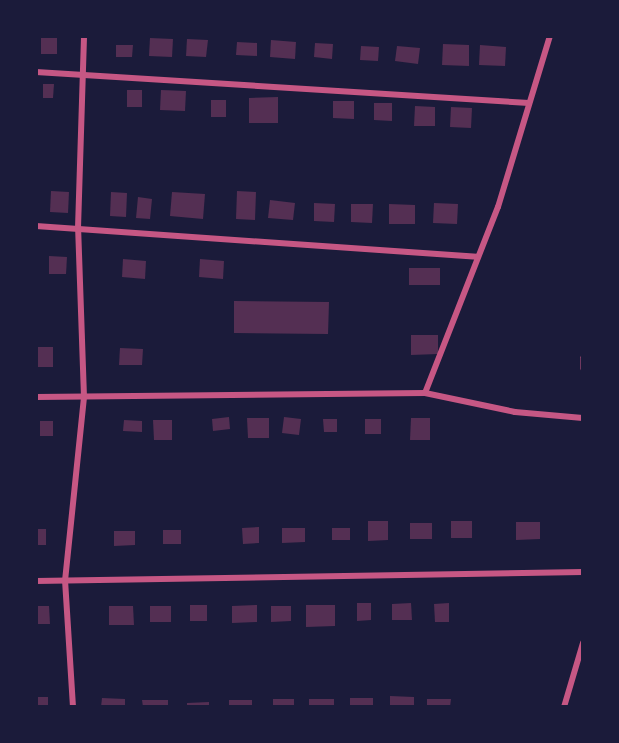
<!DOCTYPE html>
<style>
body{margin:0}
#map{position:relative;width:619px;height:743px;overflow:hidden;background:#1b1b3a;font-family:"DM Sans",sans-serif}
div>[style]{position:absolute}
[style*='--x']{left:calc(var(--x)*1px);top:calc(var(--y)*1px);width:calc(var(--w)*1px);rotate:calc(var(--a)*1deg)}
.building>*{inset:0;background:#542f53}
.service>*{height:4.5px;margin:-2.25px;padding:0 2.25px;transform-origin:2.25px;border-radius:2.25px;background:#c65784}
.minor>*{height:6px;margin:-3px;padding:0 3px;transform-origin:3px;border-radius:3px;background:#c65784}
span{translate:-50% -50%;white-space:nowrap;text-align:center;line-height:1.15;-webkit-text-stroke:6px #1b1b3a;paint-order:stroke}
.frame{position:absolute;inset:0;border:38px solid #1b1b3a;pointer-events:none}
</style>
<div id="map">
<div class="building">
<div style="clip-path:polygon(41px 36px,57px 36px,57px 54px,41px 54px)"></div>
<div style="clip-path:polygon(150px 38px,173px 39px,172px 57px,149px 56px)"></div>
<div style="clip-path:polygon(187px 39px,208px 40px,206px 57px,186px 56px)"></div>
<div style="clip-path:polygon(271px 40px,296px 42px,295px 59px,270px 57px)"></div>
<div style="clip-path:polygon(237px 42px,257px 43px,257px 56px,236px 55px)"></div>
<div style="clip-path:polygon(315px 43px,333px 44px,332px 59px,314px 57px)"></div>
<div style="clip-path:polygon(443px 44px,469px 45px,469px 66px,442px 65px)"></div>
<div style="clip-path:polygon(116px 45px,133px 45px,132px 57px,116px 57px)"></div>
<div style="clip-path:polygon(480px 45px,506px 47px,505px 66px,479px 65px)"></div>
<div style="clip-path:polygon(361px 46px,379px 47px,378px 61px,360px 60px)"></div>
<div style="clip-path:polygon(397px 46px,420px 48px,418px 64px,395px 61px)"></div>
<div style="clip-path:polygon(43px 84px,54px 84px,53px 98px,43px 98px)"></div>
<div style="clip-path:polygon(127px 90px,142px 90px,142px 107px,127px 107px)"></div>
<div style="clip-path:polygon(161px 90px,186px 91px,185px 111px,160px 110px)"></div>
<div style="clip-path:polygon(278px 97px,278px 123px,249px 123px,249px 98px)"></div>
<div style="clip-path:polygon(211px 100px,226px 100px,226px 117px,211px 117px)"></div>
<div style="clip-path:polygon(333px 101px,354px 101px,354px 119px,333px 118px)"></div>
<div style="clip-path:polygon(374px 103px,392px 103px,392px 121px,374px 120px)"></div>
<div style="clip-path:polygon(415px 106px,435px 107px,435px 126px,414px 126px)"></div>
<div style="clip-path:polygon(451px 107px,472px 108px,471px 128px,450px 127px)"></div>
<div style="clip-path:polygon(51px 191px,69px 192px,68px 213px,50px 212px)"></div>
<div style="clip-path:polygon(237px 191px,256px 192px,255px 220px,236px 219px)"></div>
<div style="clip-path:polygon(111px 192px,127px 193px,126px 217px,110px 216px)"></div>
<div style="clip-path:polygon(172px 192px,205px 194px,203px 219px,170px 216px)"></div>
<div style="clip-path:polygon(138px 197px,152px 199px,150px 219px,136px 218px)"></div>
<div style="clip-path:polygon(270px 200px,295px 203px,293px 220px,268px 218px)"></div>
<div style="clip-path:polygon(314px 203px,335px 204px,334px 222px,314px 221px)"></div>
<div style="clip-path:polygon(434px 203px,458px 204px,457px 224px,433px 223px)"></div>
<div style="clip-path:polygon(351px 204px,373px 204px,372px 223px,351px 222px)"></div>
<div style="clip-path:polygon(389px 204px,415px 205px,415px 224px,389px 224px)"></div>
<div style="clip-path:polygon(49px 256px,67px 257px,66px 274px,49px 274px)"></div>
<div style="clip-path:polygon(123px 259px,146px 261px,145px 279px,122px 277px)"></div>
<div style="clip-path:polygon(200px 259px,224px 261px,223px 279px,199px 277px)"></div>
<div style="clip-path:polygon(409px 268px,440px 268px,440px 285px,409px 285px)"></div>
<div style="clip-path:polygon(234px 301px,329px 302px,328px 334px,234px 333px)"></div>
<div style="clip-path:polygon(411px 335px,438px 335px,438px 354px,411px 355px)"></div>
<div style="clip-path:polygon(36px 347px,53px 347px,53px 367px,36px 367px)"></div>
<div style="clip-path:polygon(120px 348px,143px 349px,142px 365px,119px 365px)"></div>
<div style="clip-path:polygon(229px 417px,230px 429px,213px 431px,212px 419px)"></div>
<div style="clip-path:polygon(284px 417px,301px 419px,299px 435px,282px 433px)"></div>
<div style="clip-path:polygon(247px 418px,269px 418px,269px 438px,248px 438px)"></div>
<div style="clip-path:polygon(411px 418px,430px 418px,430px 440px,410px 440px)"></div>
<div style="clip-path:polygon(323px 419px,337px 419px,337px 432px,324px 432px)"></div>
<div style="clip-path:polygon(365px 419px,381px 419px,381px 434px,365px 434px)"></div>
<div style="clip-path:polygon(124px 420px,142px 421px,142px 432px,123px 431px)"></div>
<div style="clip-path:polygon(153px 420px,172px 420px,172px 440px,154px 440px)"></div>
<div style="clip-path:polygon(40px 421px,53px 421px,53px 436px,40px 436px)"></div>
<div style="clip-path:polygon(368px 521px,388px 521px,388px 540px,368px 541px)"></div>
<div style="clip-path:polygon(451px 521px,472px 521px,472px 538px,451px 538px)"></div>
<div style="clip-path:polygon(516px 522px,540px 522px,540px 539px,516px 540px)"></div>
<div style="clip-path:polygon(410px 523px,432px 523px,432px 539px,410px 539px)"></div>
<div style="clip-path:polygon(259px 527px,259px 543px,243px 544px,242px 528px)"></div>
<div style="clip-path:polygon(282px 528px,305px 528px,305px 542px,282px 543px)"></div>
<div style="clip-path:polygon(332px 528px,350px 528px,350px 540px,332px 540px)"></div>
<div style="clip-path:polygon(36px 529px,46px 529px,46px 545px,36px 545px)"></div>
<div style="clip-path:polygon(163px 530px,181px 530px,181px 544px,163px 544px)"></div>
<div style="clip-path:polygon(114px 531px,135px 531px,135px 545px,114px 546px)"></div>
<div style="clip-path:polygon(357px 603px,371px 603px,371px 620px,357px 621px)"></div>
<div style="clip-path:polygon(411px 603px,412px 620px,392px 620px,392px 604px)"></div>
<div style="clip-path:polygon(449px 603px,449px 622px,435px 622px,434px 604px)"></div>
<div style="clip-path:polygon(190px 605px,207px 605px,207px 621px,190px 621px)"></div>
<div style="clip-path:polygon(257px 605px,257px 622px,232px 623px,232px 606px)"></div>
<div style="clip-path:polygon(306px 605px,335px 605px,335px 626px,306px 627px)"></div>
<div style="clip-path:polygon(36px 606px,49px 606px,50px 624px,36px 624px)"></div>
<div style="clip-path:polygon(109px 606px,133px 606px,134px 625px,109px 625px)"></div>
<div style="clip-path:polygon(150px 606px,171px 606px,171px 622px,150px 622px)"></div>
<div style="clip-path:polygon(271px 606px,291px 606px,291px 621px,271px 622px)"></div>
<div style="clip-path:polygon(390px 696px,414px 697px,414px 707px,390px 707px)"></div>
<div style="clip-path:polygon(36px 697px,48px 697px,48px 707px,36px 707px)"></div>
<div style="clip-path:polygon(102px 698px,125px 699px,125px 707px,101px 707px)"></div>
<div style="clip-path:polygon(350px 698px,373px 698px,373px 707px,350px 707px)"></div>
<div style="clip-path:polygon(273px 699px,294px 699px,294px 707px,273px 707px)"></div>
<div style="clip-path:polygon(309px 699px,334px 699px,334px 707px,309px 707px)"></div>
<div style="clip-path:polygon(427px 699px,451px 699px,450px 707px,427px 707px)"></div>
<div style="clip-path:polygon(142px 700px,168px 700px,168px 707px,143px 707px)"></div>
<div style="clip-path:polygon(229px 700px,252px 700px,252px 707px,229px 707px)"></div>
<div style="clip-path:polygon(209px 702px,209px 707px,187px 707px,187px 703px)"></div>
</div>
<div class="service">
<div style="--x:583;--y:357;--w:11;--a:90"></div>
</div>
<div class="minor">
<div style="--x:36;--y:72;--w:494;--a:3.6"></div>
<div style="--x:36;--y:226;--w:442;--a:4"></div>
<div style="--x:425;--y:393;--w:200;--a:-68.6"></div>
<div style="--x:498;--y:207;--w:179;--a:-73.1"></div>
<div style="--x:36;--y:397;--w:389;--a:-0.6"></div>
<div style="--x:425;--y:393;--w:92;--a:11.9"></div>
<div style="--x:515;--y:412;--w:68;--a:5"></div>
<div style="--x:36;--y:581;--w:547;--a:-0.94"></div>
<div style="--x:73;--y:707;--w:126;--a:-93.6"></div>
<div style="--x:65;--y:581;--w:185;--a:-84.1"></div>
<div style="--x:84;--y:397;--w:169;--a:-92"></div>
<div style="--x:78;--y:228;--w:192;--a:-88.2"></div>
<div style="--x:564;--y:707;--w:67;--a:-73.5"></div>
</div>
<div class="frame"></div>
</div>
